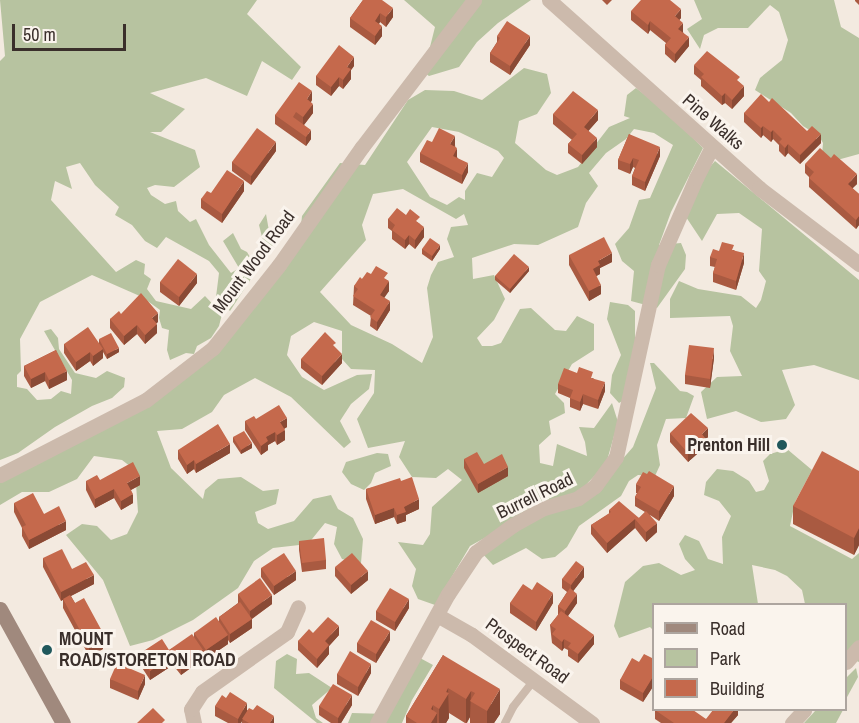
<!DOCTYPE html>
<style>
body{margin:0}
#map{position:relative;width:859px;height:723px;overflow:hidden;background:#f3eae0;font-family:"Archivo Narrow",sans-serif}
div>[style]{position:absolute}
[style*='--x']{left:calc(var(--x)*1px);top:calc(var(--y)*1px);width:calc(var(--w)*1px);rotate:calc(var(--a)*1deg)}
.green>*{inset:0;background:#b7c3a0}
.service>*{height:8px;margin:-4px;padding:0 4px;transform-origin:4px;border-radius:4px;background:#ccbaac}
.minor>*{height:15px;margin:-7.5px;padding:0 7.5px;transform-origin:7.5px;border-radius:7.5px;background:#ccbaac}
.secondary>*{height:15px;margin:-7.5px;padding:0 7.5px;transform-origin:7.5px;border-radius:7.5px;background:#a0897d}
.wall>*{inset:0;background:#a95a41}
.shaded-wall>*{inset:0;background:#8a4a35}
.building>*{inset:0;background:#c5694c}
.dots>*{width:16px;height:16px;translate:-50% -50%;box-sizing:border-box;border:3px solid #faf4ed;border-radius:50%}
span{translate:-50% -50%;white-space:nowrap;text-align:center;line-height:1.15;-webkit-text-stroke:6px #faf4ed;paint-order:stroke}
.street-label{font-size:18px;color:#3a2f2b}
.poi-label{font-size:18px;color:#3a2f2b;font-weight:700}
.right{translate:-100% -50%;text-align:right}
.left{translate:0 -50%;text-align:left}
.legend{position:absolute;left:652px;top:603px;width:195px;height:108px;box-sizing:border-box;background:#faf4ed;border:2px solid #ada59f;margin:0;padding:8px 10px;list-style:none;font-size:18px;color:#3a2f2b}
.legend li{display:flex;align-items:center;gap:12px;height:30px}
.legend b{width:30px;border:2px solid #ada59f}
.scale{position:absolute;left:12px;top:24px;width:114px;height:27px;box-sizing:border-box;border:3px solid #3a2f2b;border-top:0;padding-left:8px;font-size:18px;line-height:21px;white-space:nowrap;color:#3a2f2b;-webkit-text-stroke:4px #faf4ed;paint-order:stroke}
</style>
<div id="map">
<div class="green">
<div style="clip-path:polygon(0 0,257px 0,247px 14px,301px 67px,292px 80px,262px 61px,247px 96px,206px 78px,150px 93px,185px 109px,161px 132px,150px 132px,195px 150px,200px 167px,174px 187px,155px 185px,147px 188px,151px 195px,165px 204px,176px 201px,178px 211px,190px 222px,196px 219px,209px 245px,231px 273px,239px 268px,223px 241px,233px 233px,241px 249px,247px 252px,253px 262px,263px 241px,259px 225px,266px 214px,269px 231px,274px 228px,282px 231px,230px 311px,216px 297px,219px 273px,209px 261px,166px 237px,157px 248px,145px 241px,132px 225px,115px 215px,119px 207px,95px 185px,80px 163px,66px 167px,72px 189px,55px 181px,51px 200px,116px 272px,136px 260px,145px 264px,144px 274px,151px 279px,147px 289px,156px 301px,191px 309px,205px 296px,222px 314px,219px 326px,211px 338px,197px 346px,194px 354px,186px 353px,170px 360px,167px 350px,169px 330px,162px 328px,159px 318px,160px 310px,142px 297px,92px 275px,40px 302px,20px 339px,21px 371px,17px 375px,17px 387px,27px 389px,37px 400px,51px 399px,61px 391px,71px 394px,72px 380px,44px 331px,51px 329px,58px 338px,59px 349px,75px 373px,96px 378px,107px 371px,125px 378px,124px 387px,112px 398px,92px 406px,55px 427px,18px 453px,0 460px,0 61px,5px 56px)"></div>
<div style="clip-path:polygon(404px 0,531px 0,498px 23px,477px 42px,459px 67px,429px 76px,417px 67px,430px 47px,435px 27px)"></div>
<div style="clip-path:polygon(694px 0,834px 0,841px 27px,859px 38px,859px 154px,830px 162px,822px 155px,823px 143px,819px 136px,803px 126px,791px 113px,755px 90px,760px 78px,782px 60px,788px 40px,779px 12px,770px 5px,748px 28px,718px 28px,704px 35px,700px 49px,687px 29px,702px 19px)"></div>
<div style="clip-path:polygon(evenodd,524px 68px,547px 74px,551px 93px,537px 114px,519px 121px,515px 143px,546px 170px,557px 175px,578px 167px,609px 127px,630px 118px,624px 116px,627px 95px,636px 88px,660px 106px,703px 148px,671px 212px,659px 245px,681px 243px,686px 255px,685px 269px,657px 308px,631px 301px,634px 271px,622px 261px,615px 244px,629px 228px,639px 200px,650px 198px,673px 145px,654px 133px,634px 129px,626px 139px,606px 153px,589px 173px,598px 186px,586px 203px,578px 227px,538px 245px,514px 244px,472px 258px,473px 279px,494px 275px,505px 299px,494px 320px,477px 338px,482px 346px,492px 346px,501px 343px,520px 309px,531px 308px,555px 330px,566px 331px,577px 316px,594px 324px,594px 350px,572px 364px,555px 394px,564px 403px,565px 413px,549px 421px,551px 434px,539px 445px,540px 463px,553px 466px,557px 444px,587px 456px,585px 442px,579px 427px,594px 428px,612px 403px,618px 422px,606px 464px,578px 493px,537px 509px,470px 546px,435px 605px,418px 599px,412px 586px,416px 569px,398px 542px,423px 545px,430px 534px,432px 507px,462px 480px,448px 469px,436px 478px,412px 477px,399px 457px,405px 441px,368px 448px,357px 419px,374px 393px,375px 370px,351px 369px,342px 359px,342px 331px,314px 322px,291px 336px,287px 355px,302px 377px,324px 390px,357px 375px,372px 374px,369px 389px,351px 404px,340px 421px,351px 442px,344px 448px,291px 397px,255px 378px,224px 395px,212px 412px,182px 429px,157px 431px,171px 468px,203px 499px,205px 490px,218px 479px,241px 477px,263px 491px,279px 489px,276px 504px,255px 512px,258px 523px,268px 529px,294px 521px,313px 499px,331px 495px,338px 509px,353px 518px,363px 539px,361px 563px,342px 559px,334px 544px,337px 527px,325px 523px,308px 544px,273px 548px,254px 561px,238px 588px,193px 620px,153px 640px,130px 646px,103px 580px,66px 535px,82px 524px,97px 526px,111px 540px,127px 534px,138px 512px,135px 470px,122px 460px,94px 456px,77px 479px,49px 492px,22px 492px,0 505px,0 479px,193px 372px,299px 245px,302px 216px,340px 163px,365px 165px,408px 100px,425px 90px,454px 91px,482px 100px,524px 68px,432px 127px,459px 132px,498px 151px,504px 158px,492px 177px,477px 173px,465px 191px,465px 200px,459px 197px,447px 205px,430px 197px,407px 162px,432px 127px,524px 68px,403px 189px,456px 219px,464px 214px,468px 225px,451px 227px,447px 239px,454px 257px,438px 262px,431px 275px,427px 288px,433px 337px,422px 363px,392px 344px,351px 325px,320px 292px,366px 240px,362px 225px,373px 194px,403px 189px)"></div>
<div style="clip-path:polygon(715px 161px,859px 280px,859px 380px,814px 365px,782px 370px,795px 405px,786px 419px,761px 422px,736px 411px,707px 419px,701px 392px,717px 377px,742px 376px,730px 351px,733px 326px,730px 316px,670px 318px,670px 299px,679px 281px,698px 289px,741px 296px,756px 308px,761px 300px,766px 281px,759px 271px,762px 229px,739px 213px,717px 214px,702px 241px,686px 217px,702px 176px)"></div>
<div style="clip-path:polygon(610px 302px,628px 305px,635px 311px,635px 349px,624px 400px,619px 403px,610px 393px,612px 375px,621px 355px,607px 319px)"></div>
<div style="clip-path:polygon(650px 363px,654px 363px,680px 391px,687px 392px,694px 396px,686px 418px,666px 419px,657px 445px,660px 465px,655px 476px,638px 475px,629px 481px,621px 496px,579px 526px,567px 547px,555px 557px,542px 559px,526px 548px,493px 565px,481px 552px,614px 469px,633px 447px,656px 388px)"></div>
<div style="clip-path:polygon(787px 449px,812px 470px,795px 502px,790px 526px,852px 559px,859px 553px,859px 662px,846px 656px,846px 604px,805px 604px,802px 590px,787px 576px,775px 570px,752px 565px,758px 604px,654px 604px,653px 630px,650px 627px,619px 638px,614px 626px,625px 582px,643px 566px,659px 563px,681px 575px,695px 570px,685px 559px,679px 544px,685px 535px,699px 541px,708px 559px,723px 564px,722px 537px,731px 516px,719px 501px,704px 495px,706px 482px,717px 469px,733px 471px,749px 481px,756px 492px,764px 490px,769px 481px,763px 461px,770px 454px)"></div>
<div style="clip-path:polygon(377px 453px,388px 454px,391px 466px,375px 473px,371px 483px,364px 490px,351px 484px,342px 472px,346px 462px)"></div>
<div style="clip-path:polygon(287px 654px,297px 659px,296px 674px,309px 673px,332px 688px,312px 705px,316px 718px,323px 723px,317px 723px,274px 688px,276px 661px)"></div>
<div style="clip-path:polygon(420px 658px,433px 665px,412px 700px,402px 723px,348px 723px,352px 713px,387px 714px)"></div>
<div style="clip-path:polygon(856px 668px,858px 677px,846px 699px,846px 678px)"></div>
<div style="clip-path:polygon(816px 710px,843px 710px,836px 723px,804px 723px)"></div>
</div>
<div class="service">
<div style="--x:505;--y:723;--w:18;--a:-63"></div>
<div style="--x:513;--y:707;--w:34;--a:-52"></div>
</div>
<div class="minor">
<div style="--x:549;--y:0;--w:282;--a:41.8"></div>
<div style="--x:759;--y:188;--w:126;--a:37.2"></div>
<div style="--x:0;--y:475;--w:164;--a:-27.2"></div>
<div style="--x:146;--y:400;--w:85;--a:-37.8"></div>
<div style="--x:213;--y:348;--w:106;--a:-51.5"></div>
<div style="--x:279;--y:265;--w:144;--a:-54.9"></div>
<div style="--x:362;--y:147;--w:185;--a:-52.7"></div>
<div style="--x:437;--y:615;--w:40;--a:29.7"></div>
<div style="--x:472;--y:635;--w:149;--a:36.3"></div>
<div style="--x:846;--y:662;--w:20;--a:-49"></div>
<div style="--x:194;--y:723;--w:14;--a:-102"></div>
<div style="--x:191;--y:709;--w:20;--a:-57"></div>
<div style="--x:202;--y:692;--w:104;--a:-35.2"></div>
<div style="--x:287;--y:632;--w:27;--a:-66"></div>
<div style="--x:377;--y:723;--w:147;--a:-61.2"></div>
<div style="--x:448;--y:594;--w:50;--a:-56.3"></div>
<div style="--x:476;--y:552;--w:46;--a:-36.1"></div>
<div style="--x:513;--y:525;--w:35;--a:-29"></div>
<div style="--x:544;--y:508;--w:35;--a:-16"></div>
<div style="--x:578;--y:498;--w:21;--a:-35"></div>
<div style="--x:595;--y:486;--w:36;--a:-54"></div>
<div style="--x:616;--y:457;--w:197;--a:-77.7"></div>
<div style="--x:658;--y:265;--w:95;--a:-66.4"></div>
<div style="--x:696;--y:178;--w:35;--a:-63"></div>
<div style="--x:792;--y:723;--w:18;--a:-47"></div>
</div>
<div class="secondary">
<div style="--x:0;--y:609;--w:130;--a:61.1"></div>
</div>
<div class="wall">
<div style="clip-path:polygon(363px 0,393px 17px,386px 27px,380px 22px,379px 24px,382px 36px,375px 45px,350px 27px,350px 18px)"></div>
<div style="clip-path:polygon(602px 0,612px 0,607px 5px)"></div>
<div style="clip-path:polygon(855px 0,859px 0,859px 5px,855px 1px)"></div>
<div style="clip-path:polygon(631px 11px,681px 18px,679px 20px,683px 32px,689px 46px,675px 63px,665px 54px,665px 45px,666px 43px,650px 30px,648px 34px,631px 20px)"></div>
<div style="clip-path:polygon(497px 36px,530px 45px,510px 75px,490px 62px,490px 53px,497px 42px)"></div>
<div style="clip-path:polygon(694px 65px,740px 83px,744px 96px,732px 109px,725px 103px,722px 105px,701px 86px,701px 80px,694px 74px)"></div>
<div style="clip-path:polygon(354px 66px,351px 70px,351px 79px,343px 89px,339px 86px,331px 96px,316px 85px,316px 76px)"></div>
<div style="clip-path:polygon(312px 100px,311px 102px,313px 113px,304px 125px,311px 139px,306px 146px,275px 124px,275px 115px)"></div>
<div style="clip-path:polygon(769px 102px,821px 143px,800px 164px,788px 153px,785px 157px,779px 151px,779px 145px,773px 139px,771px 142px,763px 135px,761px 138px,744px 122px,744px 113px)"></div>
<div style="clip-path:polygon(553px 114px,598px 120px,588px 131px,597px 147px,582px 164px,568px 153px,568px 144px,572px 140px,553px 124px)"></div>
<div style="clip-path:polygon(629px 134px,660px 156px,645px 191px,632px 185px,632px 176px,635px 168px,633px 167px,630px 174px,618px 169px,618px 160px)"></div>
<div style="clip-path:polygon(432px 142px,455px 145px,457px 157px,468px 172px,462px 184px,420px 162px,420px 153px)"></div>
<div style="clip-path:polygon(276px 151px,251px 185px,232px 171px,232px 162px)"></div>
<div style="clip-path:polygon(805px 164px,857px 184px,852px 188px,859px 194px,859px 225px,856px 229px,809px 187px,809px 177px,805px 173px)"></div>
<div style="clip-path:polygon(244px 191px,222px 223px,201px 208px,201px 199px,211px 193px)"></div>
<div style="clip-path:polygon(406px 215px,420px 224px,424px 237px,415px 249px,409px 244px,405px 249px,392px 239px,392px 231px,388px 228px,388px 219px)"></div>
<div style="clip-path:polygon(422px 249px,440px 249px,432px 261px,422px 254px)"></div>
<div style="clip-path:polygon(734px 250px,744px 263px,736px 290px,713px 282px,713px 273px,715px 267px,710px 266px,710px 257px,719px 251px)"></div>
<div style="clip-path:polygon(569px 255px,612px 262px,600px 268px,600px 274px,596px 276px,601px 294px,589px 301px,569px 265px)"></div>
<div style="clip-path:polygon(529px 271px,510px 293px,495px 280px,495px 276px)"></div>
<div style="clip-path:polygon(371px 274px,388px 281px,389px 291px,384px 297px,390px 310px,377px 331px,370px 326px,371px 316px,353px 305px,354px 286px,362px 279px)"></div>
<div style="clip-path:polygon(160px 282px,197px 283px,179px 306px,160px 292px)"></div>
<div style="clip-path:polygon(121px 314px,158px 322px,156px 323px,157px 333px,145px 344px,137px 334px,124px 345px,110px 328px,110px 319px)"></div>
<div style="clip-path:polygon(99px 339px,119px 352px,107px 359px,103px 352px,103px 358px,93px 366px,90px 361px,76px 371px,64px 353px,64px 344px,99px 343px)"></div>
<div style="clip-path:polygon(56px 350px,67px 380px,49px 389px,45px 381px,31px 388px,24px 376px,24px 366px)"></div>
<div style="clip-path:polygon(714px 358px,710px 388px,685px 384px,685px 375px)"></div>
<div style="clip-path:polygon(301px 359px,342px 363px,322px 385px,301px 368px)"></div>
<div style="clip-path:polygon(593px 378px,605px 391px,598px 409px,583px 404px,580px 411px,570px 407px,570px 398px,558px 393px,558px 384px)"></div>
<div style="clip-path:polygon(256px 419px,287px 427px,284px 429px,285px 440px,277px 445px,275px 441px,268px 445px,268px 450px,261px 455px,245px 430px,245px 421px)"></div>
<div style="clip-path:polygon(670px 433px,708px 437px,705px 440px,705px 447px,688px 462px,670px 442px)"></div>
<div style="clip-path:polygon(233px 437px,252px 448px,241px 454px,233px 442px)"></div>
<div style="clip-path:polygon(178px 450px,230px 453px,196px 473px,194px 469px,187px 474px,178px 459px)"></div>
<div style="clip-path:polygon(464px 459px,508px 476px,478px 493px,464px 468px)"></div>
<div style="clip-path:polygon(859px 471px,859px 545px,854px 555px,793px 524px,793px 506px)"></div>
<div style="clip-path:polygon(100px 480px,140px 485px,131px 490px,133px 503px,121px 510px,114px 498px,95px 508px,86px 490px,86px 481px)"></div>
<div style="clip-path:polygon(401px 481px,419px 509px,406px 515px,406px 521px,397px 524px,394px 517px,375px 524px,366px 499px,366px 489px)"></div>
<div style="clip-path:polygon(636px 484px,674px 496px,659px 521px,650px 515px,657px 532px,646px 542px,635px 528px,607px 553px,591px 534px,591px 525px,609px 514px,609px 510px,639px 518px,645px 512px,635px 506px,635px 497px,637px 493px,636px 493px)"></div>
<div style="clip-path:polygon(14px 503px,44px 514px,66px 530px,29px 549px,22px 536px,22px 528px,14px 512px)"></div>
<div style="clip-path:polygon(299px 541px,326px 560px,326px 569px,302px 572px,299px 550px)"></div>
<div style="clip-path:polygon(43px 558px,72px 569px,94px 584px,71px 596px,75px 603px,103px 633px,103px 649px,89px 656px,63px 608px,63px 599px,61px 601px,43px 567px)"></div>
<div style="clip-path:polygon(335px 567px,368px 580px,351px 594px,335px 576px)"></div>
<div style="clip-path:polygon(261px 568px,296px 580px,274px 595px,261px 577px)"></div>
<div style="clip-path:polygon(584px 577px,573px 591px,577px 603px,568px 616px,594px 644px,578px 663px,568px 656px,568px 650px,564px 648px,562px 651px,552px 643px,550px 625px,558px 615px,558px 606px,567px 592px,562px 588px,562px 579px)"></div>
<div style="clip-path:polygon(532px 590px,553px 603px,536px 631px,510px 613px,510px 603px)"></div>
<div style="clip-path:polygon(238px 594px,272px 604px,252px 619px,252px 628px,230px 643px,228px 640px,228px 644px,206px 659px,203px 655px,203px 659px,181px 675px,173px 665px,150px 680px,139px 663px,139px 654px,169px 650px,194px 637px,194px 633px,219px 621px,219px 617px,238px 603px)"></div>
<div style="clip-path:polygon(409px 608px,395px 631px,376px 620px,376px 611px)"></div>
<div style="clip-path:polygon(313px 633px,339px 635px,329px 646px,329px 654px,317px 668px,298px 650px,298px 641px)"></div>
<div style="clip-path:polygon(390px 640px,376px 663px,357px 652px,357px 643px)"></div>
<div style="clip-path:polygon(443px 655px,500px 714px,494px 723px,470px 723px,470px 717px,467px 723px,465px 723px,449px 713px,449px 718px,446px 723px,406px 723px,406px 716px)"></div>
<div style="clip-path:polygon(654px 659px,654px 685px,643px 702px,620px 689px,620px 680px,639px 662px)"></div>
<div style="clip-path:polygon(371px 673px,358px 696px,337px 684px,337px 674px)"></div>
<div style="clip-path:polygon(110px 679px,145px 684px,138px 700px,110px 688px)"></div>
<div style="clip-path:polygon(352px 705px,341px 723px,331px 723px,319px 715px,319px 706px)"></div>
<div style="clip-path:polygon(215px 706px,247px 710px,274px 723px,242px 723px,242px 720px,241px 723px,228px 723px,215px 716px)"></div>
<div style="clip-path:polygon(655px 710px,706px 719px,738px 710px,738px 715px,731px 723px,661px 723px,655px 719px)"></div>
</div>
<div class="shaded-wall">
<div style="clip-path:polygon(393px 8px,393px 17px,386px 27px,386px 17px)"></div>
<div style="clip-path:polygon(681px 9px,681px 18px,675px 25px,675px 16px)"></div>
<div style="clip-path:polygon(380px 13px,380px 22px,375px 30px,375px 21px)"></div>
<div style="clip-path:polygon(650px 21px,650px 30px,648px 34px,648px 25px)"></div>
<div style="clip-path:polygon(683px 23px,683px 32px,678px 38px,678px 29px)"></div>
<div style="clip-path:polygon(382px 26px,382px 36px,375px 45px,375px 36px)"></div>
<div style="clip-path:polygon(530px 36px,530px 45px,510px 75px,510px 66px)"></div>
<div style="clip-path:polygon(689px 37px,689px 46px,675px 63px,675px 54px)"></div>
<div style="clip-path:polygon(354px 57px,354px 66px,351px 70px,351px 79px,343px 89px,343px 80px,347px 67px)"></div>
<div style="clip-path:polygon(339px 77px,339px 86px,331px 96px,331px 87px)"></div>
<div style="clip-path:polygon(744px 86px,744px 96px,732px 109px,732px 100px)"></div>
<div style="clip-path:polygon(312px 91px,312px 100px,307px 108px,307px 99px)"></div>
<div style="clip-path:polygon(725px 93px,725px 103px,722px 105px,722px 96px)"></div>
<div style="clip-path:polygon(313px 104px,313px 113px,303px 126px,303px 117px)"></div>
<div style="clip-path:polygon(598px 110px,598px 120px,584px 136px,584px 127px)"></div>
<div style="clip-path:polygon(763px 126px,763px 135px,761px 138px,761px 128px)"></div>
<div style="clip-path:polygon(311px 130px,311px 139px,306px 146px,306px 137px)"></div>
<div style="clip-path:polygon(773px 130px,773px 139px,771px 142px,771px 132px)"></div>
<div style="clip-path:polygon(821px 134px,821px 143px,800px 164px,800px 155px)"></div>
<div style="clip-path:polygon(455px 136px,455px 145px,450px 153px,450px 144px)"></div>
<div style="clip-path:polygon(597px 138px,597px 147px,582px 164px,582px 155px)"></div>
<div style="clip-path:polygon(276px 142px,276px 151px,251px 185px,251px 176px)"></div>
<div style="clip-path:polygon(788px 144px,788px 153px,785px 157px,785px 148px)"></div>
<div style="clip-path:polygon(660px 147px,660px 156px,645px 191px,645px 182px)"></div>
<div style="clip-path:polygon(457px 148px,457px 157px,453px 165px,453px 156px)"></div>
<div style="clip-path:polygon(633px 158px,633px 167px,630px 174px,630px 164px)"></div>
<div style="clip-path:polygon(468px 163px,468px 172px,462px 184px,462px 175px)"></div>
<div style="clip-path:polygon(857px 174px,857px 184px,848px 193px,848px 184px)"></div>
<div style="clip-path:polygon(244px 181px,244px 191px,222px 223px,222px 214px)"></div>
<div style="clip-path:polygon(859px 216px,859px 225px,856px 229px,856px 220px)"></div>
<div style="clip-path:polygon(424px 227px,424px 237px,415px 249px,415px 240px)"></div>
<div style="clip-path:polygon(409px 235px,409px 244px,405px 249px,405px 240px)"></div>
<div style="clip-path:polygon(440px 245px,440px 249px,432px 261px,432px 256px)"></div>
<div style="clip-path:polygon(612px 253px,612px 262px,600px 268px,600px 274px,593px 278px,593px 269px,598px 261px)"></div>
<div style="clip-path:polygon(744px 253px,744px 263px,736px 290px,736px 281px)"></div>
<div style="clip-path:polygon(529px 267px,529px 271px,510px 293px,510px 289px)"></div>
<div style="clip-path:polygon(197px 274px,197px 283px,179px 306px,179px 297px)"></div>
<div style="clip-path:polygon(389px 281px,389px 291px,380px 304px,380px 295px)"></div>
<div style="clip-path:polygon(601px 285px,601px 294px,589px 301px,589px 291px)"></div>
<div style="clip-path:polygon(390px 301px,390px 310px,377px 331px,377px 322px)"></div>
<div style="clip-path:polygon(158px 313px,158px 322px,152px 327px,152px 318px)"></div>
<div style="clip-path:polygon(157px 324px,157px 333px,145px 344px,145px 335px)"></div>
<div style="clip-path:polygon(137px 325px,137px 334px,124px 345px,124px 336px)"></div>
<div style="clip-path:polygon(119px 348px,119px 352px,107px 359px,107px 354px)"></div>
<div style="clip-path:polygon(714px 348px,714px 358px,710px 388px,710px 379px)"></div>
<div style="clip-path:polygon(103px 349px,103px 358px,93px 366px,93px 356px)"></div>
<div style="clip-path:polygon(90px 352px,90px 361px,76px 371px,76px 362px)"></div>
<div style="clip-path:polygon(342px 354px,342px 363px,322px 385px,322px 376px)"></div>
<div style="clip-path:polygon(67px 371px,67px 380px,49px 389px,49px 380px)"></div>
<div style="clip-path:polygon(45px 372px,45px 381px,31px 388px,31px 379px)"></div>
<div style="clip-path:polygon(605px 382px,605px 391px,598px 409px,598px 400px)"></div>
<div style="clip-path:polygon(583px 394px,583px 404px,580px 411px,580px 402px)"></div>
<div style="clip-path:polygon(287px 418px,287px 427px,280px 431px,280px 422px)"></div>
<div style="clip-path:polygon(708px 428px,708px 437px,705px 440px,705px 447px,688px 462px,688px 453px,702px 434px)"></div>
<div style="clip-path:polygon(285px 430px,285px 440px,277px 445px,277px 435px)"></div>
<div style="clip-path:polygon(275px 432px,275px 441px,268px 445px,268px 450px,261px 455px,261px 446px,266px 437px)"></div>
<div style="clip-path:polygon(252px 443px,252px 448px,241px 454px,241px 450px)"></div>
<div style="clip-path:polygon(230px 444px,230px 453px,196px 473px,196px 464px)"></div>
<div style="clip-path:polygon(194px 460px,194px 469px,187px 474px,187px 465px)"></div>
<div style="clip-path:polygon(508px 467px,508px 476px,478px 493px,478px 484px)"></div>
<div style="clip-path:polygon(140px 476px,140px 485px,127px 492px,127px 483px)"></div>
<div style="clip-path:polygon(674px 486px,674px 496px,659px 521px,659px 511px)"></div>
<div style="clip-path:polygon(114px 489px,114px 498px,95px 508px,95px 499px)"></div>
<div style="clip-path:polygon(133px 494px,133px 503px,121px 510px,121px 501px)"></div>
<div style="clip-path:polygon(419px 499px,419px 509px,406px 515px,406px 521px,397px 524px,397px 515px,404px 507px)"></div>
<div style="clip-path:polygon(394px 508px,394px 517px,375px 524px,375px 515px)"></div>
<div style="clip-path:polygon(635px 519px,635px 528px,607px 553px,607px 543px)"></div>
<div style="clip-path:polygon(66px 521px,66px 530px,29px 549px,29px 540px)"></div>
<div style="clip-path:polygon(657px 523px,657px 532px,646px 542px,646px 532px)"></div>
<div style="clip-path:polygon(859px 528px,859px 545px,854px 555px,854px 538px)"></div>
<div style="clip-path:polygon(584px 567px,584px 577px,571px 594px,571px 585px)"></div>
<div style="clip-path:polygon(296px 571px,296px 580px,274px 595px,274px 586px)"></div>
<div style="clip-path:polygon(368px 571px,368px 580px,351px 594px,351px 585px)"></div>
<div style="clip-path:polygon(94px 575px,94px 584px,61px 601px,61px 592px)"></div>
<div style="clip-path:polygon(553px 593px,553px 603px,536px 631px,536px 622px)"></div>
<div style="clip-path:polygon(577px 594px,577px 603px,565px 620px,565px 611px)"></div>
<div style="clip-path:polygon(272px 595px,272px 604px,250px 620px,250px 611px)"></div>
<div style="clip-path:polygon(409px 599px,409px 608px,395px 631px,395px 622px)"></div>
<div style="clip-path:polygon(252px 619px,252px 628px,230px 643px,230px 634px)"></div>
<div style="clip-path:polygon(339px 626px,339px 635px,329px 646px,329px 654px,317px 668px,317px 659px,325px 641px)"></div>
<div style="clip-path:polygon(390px 631px,390px 640px,376px 663px,376px 654px)"></div>
<div style="clip-path:polygon(103px 633px,103px 649px,89px 656px,89px 647px,100px 634px)"></div>
<div style="clip-path:polygon(228px 635px,228px 644px,206px 659px,206px 650px)"></div>
<div style="clip-path:polygon(594px 635px,594px 644px,578px 663px,578px 654px)"></div>
<div style="clip-path:polygon(564px 639px,564px 648px,562px 651px,562px 642px)"></div>
<div style="clip-path:polygon(203px 650px,203px 659px,181px 675px,181px 666px)"></div>
<div style="clip-path:polygon(173px 656px,173px 665px,150px 680px,150px 671px)"></div>
<div style="clip-path:polygon(371px 664px,371px 673px,358px 696px,358px 687px)"></div>
<div style="clip-path:polygon(145px 675px,145px 684px,138px 700px,138px 691px)"></div>
<div style="clip-path:polygon(654px 675px,654px 685px,643px 702px,643px 693px)"></div>
<div style="clip-path:polygon(448px 688px,449px 718px,446px 723px,439px 723px,439px 709px)"></div>
<div style="clip-path:polygon(500px 689px,500px 714px,494px 723px,487px 723px,487px 711px)"></div>
<div style="clip-path:polygon(471px 691px,470px 717px,466px 723px,466px 699px)"></div>
<div style="clip-path:polygon(352px 695px,352px 705px,341px 723px,338px 723px,338px 718px)"></div>
<div style="clip-path:polygon(247px 703px,247px 712px,241px 723px,238px 723px,238px 719px)"></div>
<div style="clip-path:polygon(433px 705px,433px 720px,437px 713px,437px 723px,431px 723px,431px 709px)"></div>
<div style="clip-path:polygon(734px 710px,738px 710px,738px 715px,731px 723px,724px 723px)"></div>
<div style="clip-path:polygon(274px 716px,274px 723px,270px 723px)"></div>
</div>
<div class="building">
<div style="clip-path:polygon(363px 0,382px 0,393px 8px,386px 17px,380px 13px,375px 21px,382px 26px,375px 36px,350px 18px)"></div>
<div style="clip-path:polygon(641px 0,670px 0,681px 9px,675px 16px,683px 23px,678px 29px,689px 37px,675px 54px,665px 45px,671px 38px,650px 21px,648px 25px,631px 11px)"></div>
<div style="clip-path:polygon(507px 21px,530px 36px,510px 66px,490px 53px,500px 38px,497px 36px)"></div>
<div style="clip-path:polygon(339px 45px,354px 57px,347px 67px,351px 69px,343px 80px,339px 77px,331px 87px,316px 76px)"></div>
<div style="clip-path:polygon(707px 51px,740px 77px,737px 80px,744px 86px,732px 100px,725px 93px,722px 96px,701px 77px,704px 74px,694px 65px)"></div>
<div style="clip-path:polygon(299px 82px,312px 91px,307px 99px,313px 104px,303px 117px,296px 112px,293px 117px,311px 130px,306px 137px,275px 115px)"></div>
<div style="clip-path:polygon(573px 91px,598px 110px,584px 127px,597px 138px,582px 155px,568px 144px,577px 134px,553px 114px)"></div>
<div style="clip-path:polygon(761px 94px,769px 102px,772px 98px,807px 131px,812px 126px,821px 134px,800px 155px,788px 144px,785px 148px,779px 142px,782px 139px,773px 130px,771px 132px,763px 126px,761px 128px,744px 113px)"></div>
<div style="clip-path:polygon(257px 128px,276px 142px,251px 176px,232px 162px)"></div>
<div style="clip-path:polygon(439px 128px,455px 136px,450px 144px,457px 148px,453px 156px,468px 163px,462px 175px,420px 153px,427px 140px,432px 142px)"></div>
<div style="clip-path:polygon(629px 134px,660px 147px,645px 182px,632px 176px,639px 160px,633px 158px,630px 164px,618px 160px)"></div>
<div style="clip-path:polygon(820px 148px,831px 158px,834px 154px,857px 174px,848px 184px,859px 194px,859px 216px,856px 220px,809px 178px,814px 172px,805px 164px)"></div>
<div style="clip-path:polygon(227px 170px,244px 181px,222px 214px,201px 199px,207px 191px,211px 193px)"></div>
<div style="clip-path:polygon(397px 208px,406px 215px,410px 209px,420px 217px,416px 221px,424px 227px,415px 240px,409px 235px,405px 240px,392px 230px,395px 225px,388px 219px)"></div>
<div style="clip-path:polygon(604px 237px,612px 253px,598px 261px,600px 265px,593px 269px,601px 285px,589px 291px,569px 255px)"></div>
<div style="clip-path:polygon(430px 238px,440px 245px,432px 256px,422px 249px)"></div>
<div style="clip-path:polygon(722px 242px,734px 245px,732px 250px,744px 253px,736px 281px,713px 273px,717px 259px,710px 257px,713px 249px,719px 251px)"></div>
<div style="clip-path:polygon(514px 254px,529px 267px,510px 289px,495px 276px)"></div>
<div style="clip-path:polygon(178px 259px,197px 274px,179px 297px,160px 282px)"></div>
<div style="clip-path:polygon(376px 266px,388px 273px,384px 278px,389px 281px,380px 295px,390px 301px,377px 322px,370px 317px,375px 310px,353px 296px,358px 289px,354px 286px,360px 277px,362px 279px,367px 272px,371px 274px)"></div>
<div style="clip-path:polygon(141px 293px,158px 313px,152px 318px,157px 324px,145px 335px,137px 325px,124px 336px,110px 319px,119px 311px,121px 314px)"></div>
<div style="clip-path:polygon(88px 327px,103px 349px,93px 356px,90px 352px,76px 362px,64px 344px)"></div>
<div style="clip-path:polygon(325px 332px,336px 343px,333px 345px,342px 354px,322px 376px,301px 359px)"></div>
<div style="clip-path:polygon(111px 333px,119px 348px,107px 354px,99px 339px)"></div>
<div style="clip-path:polygon(689px 345px,714px 348px,710px 379px,685px 375px)"></div>
<div style="clip-path:polygon(56px 350px,67px 371px,49px 380px,45px 372px,31px 379px,24px 366px)"></div>
<div style="clip-path:polygon(579px 367px,593px 372px,591px 378px,605px 382px,598px 400px,583px 394px,580px 402px,570px 398px,573px 390px,558px 384px,564px 368px,577px 373px)"></div>
<div style="clip-path:polygon(279px 405px,287px 418px,280px 422px,285px 430px,277px 435px,275px 432px,266px 437px,268px 441px,261px 446px,245px 421px,254px 416px,256px 419px)"></div>
<div style="clip-path:polygon(691px 413px,708px 428px,702px 434px,705px 438px,688px 453px,670px 433px)"></div>
<div style="clip-path:polygon(218px 424px,230px 444px,196px 464px,194px 460px,187px 465px,178px 450px)"></div>
<div style="clip-path:polygon(244px 431px,252px 443px,241px 450px,233px 437px)"></div>
<div style="clip-path:polygon(822px 451px,859px 471px,859px 528px,854px 538px,793px 506px)"></div>
<div style="clip-path:polygon(477px 452px,484px 464px,502px 454px,508px 467px,478px 484px,464px 459px)"></div>
<div style="clip-path:polygon(133px 462px,140px 476px,127px 483px,133px 494px,121px 501px,114px 489px,95px 499px,86px 481px,97px 475px,100px 480px)"></div>
<div style="clip-path:polygon(649px 471px,674px 486px,659px 511px,635px 497px,641px 487px,636px 484px,643px 472px,647px 474px)"></div>
<div style="clip-path:polygon(412px 477px,419px 499px,404px 507px,406px 512px,397px 515px,394px 508px,375px 515px,366px 489px,400px 478px,401px 481px)"></div>
<div style="clip-path:polygon(33px 493px,44px 514px,59px 506px,66px 521px,29px 540px,22px 527px,26px 525px,14px 503px)"></div>
<div style="clip-path:polygon(619px 501px,639px 518px,646px 511px,657px 523px,646px 532px,635px 519px,607px 543px,591px 525px,611px 512px,609px 510px)"></div>
<div style="clip-path:polygon(324px 538px,326px 560px,302px 563px,299px 541px)"></div>
<div style="clip-path:polygon(62px 549px,72px 569px,86px 562px,94px 575px,61px 592px,43px 558px)"></div>
<div style="clip-path:polygon(284px 553px,296px 571px,274px 586px,261px 568px)"></div>
<div style="clip-path:polygon(352px 553px,368px 571px,351px 585px,335px 567px)"></div>
<div style="clip-path:polygon(576px 561px,584px 567px,571px 585px,562px 579px)"></div>
<div style="clip-path:polygon(260px 578px,272px 595px,250px 611px,238px 594px)"></div>
<div style="clip-path:polygon(537px 582px,553px 593px,536px 622px,510px 603px,523px 584px,532px 590px)"></div>
<div style="clip-path:polygon(390px 588px,409px 599px,395px 622px,376px 611px)"></div>
<div style="clip-path:polygon(570px 588px,577px 594px,565px 611px,558px 606px)"></div>
<div style="clip-path:polygon(70px 595px,75px 603px,84px 598px,103px 633px,100px 634px,103px 640px,89px 647px,63px 599px)"></div>
<div style="clip-path:polygon(240px 602px,252px 619px,230px 634px,219px 617px)"></div>
<div style="clip-path:polygon(561px 611px,594px 635px,578px 654px,568px 647px,571px 643px,564px 639px,562px 642px,552px 634px,556px 629px,550px 625px)"></div>
<div style="clip-path:polygon(216px 617px,228px 635px,206px 650px,194px 633px)"></div>
<div style="clip-path:polygon(328px 617px,339px 626px,325px 641px,329px 645px,317px 659px,298px 641px,309px 629px,313px 633px)"></div>
<div style="clip-path:polygon(371px 620px,390px 631px,376px 654px,357px 643px)"></div>
<div style="clip-path:polygon(192px 634px,203px 650px,181px 666px,173px 656px,150px 671px,139px 654px,162px 639px,169px 650px)"></div>
<div style="clip-path:polygon(350px 651px,371px 664px,358px 687px,337px 674px)"></div>
<div style="clip-path:polygon(644px 654px,654px 659px,654px 675px,643px 693px,620px 680px,632px 658px,639px 662px)"></div>
<div style="clip-path:polygon(443px 655px,500px 689px,487px 711px,470px 701px,475px 693px,471px 691px,466px 699px,448px 688px,446px 692px,449px 693px,439px 709px,433px 705px,431px 709px,437px 713px,431px 723px,417px 723px,406px 716px)"></div>
<div style="clip-path:polygon(117px 663px,145px 675px,138px 691px,110px 679px)"></div>
<div style="clip-path:polygon(333px 684px,352px 695px,338px 718px,319px 706px)"></div>
<div style="clip-path:polygon(230px 692px,247px 703px,238px 719px,215px 706px,222px 695px,226px 698px)"></div>
<div style="clip-path:polygon(257px 705px,274px 716px,270px 723px,249px 723px,242px 719px,249px 708px,253px 710px)"></div>
<div style="clip-path:polygon(153px 708px,165px 720px,162px 723px,137px 723px)"></div>
<div style="clip-path:polygon(655px 710px,693px 710px,706px 719px,713px 710px,734px 710px,724px 723px,674px 723px)"></div>
</div>
<div class="dots">
<div style="left:782px;top:445px;background:#20585c"></div>
<div style="left:47px;top:650px;background:#20585c"></div>
</div>
<div class="street-label">
<span style="left:713px;top:122px;rotate:41deg">Pine Walks</span>
<span style="left:254px;top:262px;rotate:-53deg">Mount Wood Road</span>
<span style="left:535px;top:496px;rotate:-26deg">Burrell Road</span>
<span style="left:527px;top:651px;rotate:36deg">Prospect Road</span>
</div>
<div class="poi-label">
<span class="right" style="left:770px;top:445px">Prenton Hill</span>
<span class="left" style="left:59px;top:650px">MOUNT<br>ROAD/STORETON ROAD</span>
</div>
<ul class="legend">
<li><b style="height:8px;background:#a0897d"></b>Road</li>
<li><b style="height:16px;background:#b7c3a0"></b>Park</li>
<li><b style="height:16px;background:#c5694c"></b>Building</li>
</ul>
<div class="scale">50 m</div>
</div>
